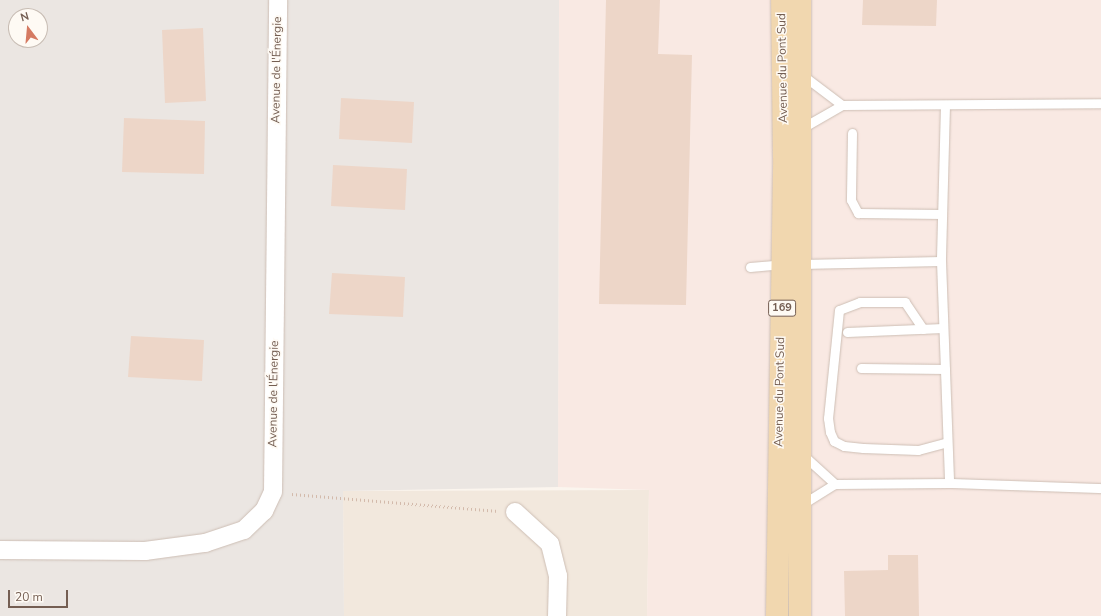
<!DOCTYPE html>
<meta charset="utf-8">
<style>
body{margin:0}
#map{position:relative;width:1101px;height:616px;overflow:hidden;background:#fbf5ee;font-family:"Nunito Sans",sans-serif}
div>[style]{position:absolute}
[style*='--x']{left:calc(var(--x)*1px);top:calc(var(--y)*1px);width:calc(var(--w)*1px);rotate:calc(var(--a)*1deg)}
.residential>*{inset:0;background:#f2e8dd}
.commercial>*{inset:0;background:#f9e9e3}
.industrial>*{inset:0;background:#ebe6e2}
.building>*{inset:0;background:#edd6c8}
.path>*{height:2.5px;margin-top:-1.25px;transform-origin:0;background:repeating-linear-gradient(90deg,#d3baab 0 1px,transparent 0 4px)}
.roads{filter:drop-shadow(0 0 1px #cdbeb4) drop-shadow(0 0 1px #cdbeb4)}
.service>*{height:9px;margin:-4.5px;padding:0 4.5px;transform-origin:4.5px;border-radius:4.5px;background:#fff}
.minor>*{height:18px;margin:-9px;padding:0 9px;transform-origin:9px;border-radius:9px;background:#fff}
.primary>*{height:22px;margin:-11px;padding:0 11px;transform-origin:11px;border-radius:11px;background:#f1d7af}
span{translate:-50% -50%;white-space:nowrap;text-align:center;line-height:1.15;-webkit-text-stroke:3px #fefaf4;paint-order:stroke}
.shield-label span{padding:1px 3px;background:#fefaf4;border:1px solid;border-radius:3px;-webkit-text-stroke-width:0}
.shield-label{font-size:11px;color:#745e52;font-weight:700}
.street-label{font-size:12px;color:#745e52}
.north{position:absolute;left:8px;top:8px;width:40px;height:40px;box-sizing:border-box;background:#fefaf4;border:1px solid #c7bcb3;border-radius:50%;rotate:344deg;font-size:11px;font-weight:700;line-height:16px;text-align:center;color:#745e52}
.north::after{content:'';display:block;margin:auto;width:14px;height:18px;background:#d57a62;clip-path:polygon(50% 0,100% 100%,50% 72%,0 100%)}
.scale{position:absolute;left:8px;top:590px;width:60px;height:18px;box-sizing:border-box;border:2px solid #745e52;border-top:0;padding-left:5px;font-size:12px;line-height:14px;white-space:nowrap;color:#745e52;-webkit-text-stroke:3px #fefaf4;paint-order:stroke}
</style>
<div id="map">
<div class="residential">
<div style="clip-path:polygon(649px 490px,647px 616px,344px 616px,343px 491px)"></div>
</div>
<div class="commercial">
<div style="clip-path:polygon(559px 0,1101px 0,1101px 616px,647px 616px,649px 490px,558px 487px)"></div>
</div>
<div class="industrial">
<div style="clip-path:polygon(evenodd,0 0,559px 0,558px 487px,343px 491px,344px 616px,0 616px,0 0,16px 16px,40px 16px,40px 40px,16px 40px,16px 16px)"></div>
</div>
<div class="building">
<div style="clip-path:polygon(606px 0,660px 0,658px 54px,692px 55px,686px 305px,599px 304px)"></div>
<div style="clip-path:polygon(863px 0,937px 0,936px 26px,862px 25px)"></div>
<div style="clip-path:polygon(203px 28px,206px 101px,165px 103px,162px 30px)"></div>
<div style="clip-path:polygon(341px 98px,414px 102px,412px 143px,339px 139px)"></div>
<div style="clip-path:polygon(124px 118px,205px 121px,204px 174px,122px 172px)"></div>
<div style="clip-path:polygon(333px 165px,407px 169px,405px 210px,331px 206px)"></div>
<div style="clip-path:polygon(332px 273px,405px 277px,403px 317px,329px 314px)"></div>
<div style="clip-path:polygon(131px 336px,204px 340px,202px 381px,128px 377px)"></div>
<div style="clip-path:polygon(888px 555px,918px 555px,919px 616px,845px 616px,844px 571px,888px 570px)"></div>
</div>
<div class="path">
<div style="--x:292;--y:494;--w:207;--a:4.7"></div>
</div>
<div class="roads">
<div class="service">
<div style="--x:801;--y:74;--w:51;--a:37.1"></div>
<div style="--x:842;--y:105;--w:259;--a:-0.4"></div>
<div style="--x:945;--y:105;--w:156;--a:91.5"></div>
<div style="--x:941;--y:261;--w:222;--a:87.9"></div>
<div style="--x:949;--y:483;--w:152;--a:1.9"></div>
<div style="--x:802;--y:128;--w:46;--a:-29.9"></div>
<div style="--x:852;--y:133;--w:67;--a:90.9"></div>
<div style="--x:851;--y:200;--w:15;--a:62"></div>
<div style="--x:858;--y:213;--w:84;--a:0.7"></div>
<div style="--x:801;--y:264;--w:140;--a:-1.2"></div>
<div style="--x:750;--y:267;--w:33;--a:-5"></div>
<div style="--x:923;--y:329;--w:32;--a:-124"></div>
<div style="--x:905;--y:302;--w:45;--a:180"></div>
<div style="--x:860;--y:302;--w:22;--a:159"></div>
<div style="--x:839;--y:310;--w:109;--a:95.8"></div>
<div style="--x:828;--y:418;--w:14;--a:82"></div>
<div style="--x:830;--y:432;--w:10;--a:66"></div>
<div style="--x:834;--y:441;--w:11;--a:27"></div>
<div style="--x:844;--y:446;--w:19;--a:6"></div>
<div style="--x:863;--y:448;--w:55;--a:2.1"></div>
<div style="--x:918;--y:450;--w:30;--a:-15"></div>
<div style="--x:847;--y:332;--w:96;--a:-2.4"></div>
<div style="--x:861;--y:368;--w:84;--a:0.7"></div>
<div style="--x:802;--y:454;--w:45;--a:42.3"></div>
<div style="--x:801;--y:505;--w:40;--a:-32"></div>
<div style="--x:835;--y:484;--w:114;--a:-0.5"></div>
</div>
<div class="minor">
<div style="--x:515;--y:512;--w:47;--a:42.4"></div>
<div style="--x:550;--y:544;--w:33;--a:76"></div>
<div style="--x:558;--y:576;--w:40;--a:91.4"></div>
<div style="--x:0;--y:550;--w:145;--a:0.4"></div>
<div style="--x:145;--y:551;--w:61;--a:-7.6"></div>
<div style="--x:205;--y:543;--w:41;--a:-18.4"></div>
<div style="--x:244;--y:530;--w:28;--a:-44"></div>
<div style="--x:264;--y:511;--w:21;--a:-65"></div>
<div style="--x:273;--y:492;--w:492;--a:-89.4"></div>
</div>
<div class="primary">
<div style="--x:777;--y:616;--w:459;--a:-89.1"></div>
<div style="--x:784;--y:157;--w:157;--a:-90.7"></div>
<div style="--x:800;--y:616;--w:616;--a:-90"></div>
</div>
</div>
<div class="shield-label">
<span style="left:782px;top:308px">169</span>
</div>
<div class="street-label">
<span style="left:783px;top:68px;rotate:-91deg">Avenue du Pont Sud</span>
<span style="left:277px;top:70px;rotate:-89deg">Avenue de l'Énergie</span>
<span style="left:780px;top:392px;rotate:-89deg">Avenue du Pont Sud</span>
<span style="left:274px;top:394px;rotate:-89deg">Avenue de l'Énergie</span>
</div>
<div class="north">N</div>
<div class="scale">20 m</div>
</div>
